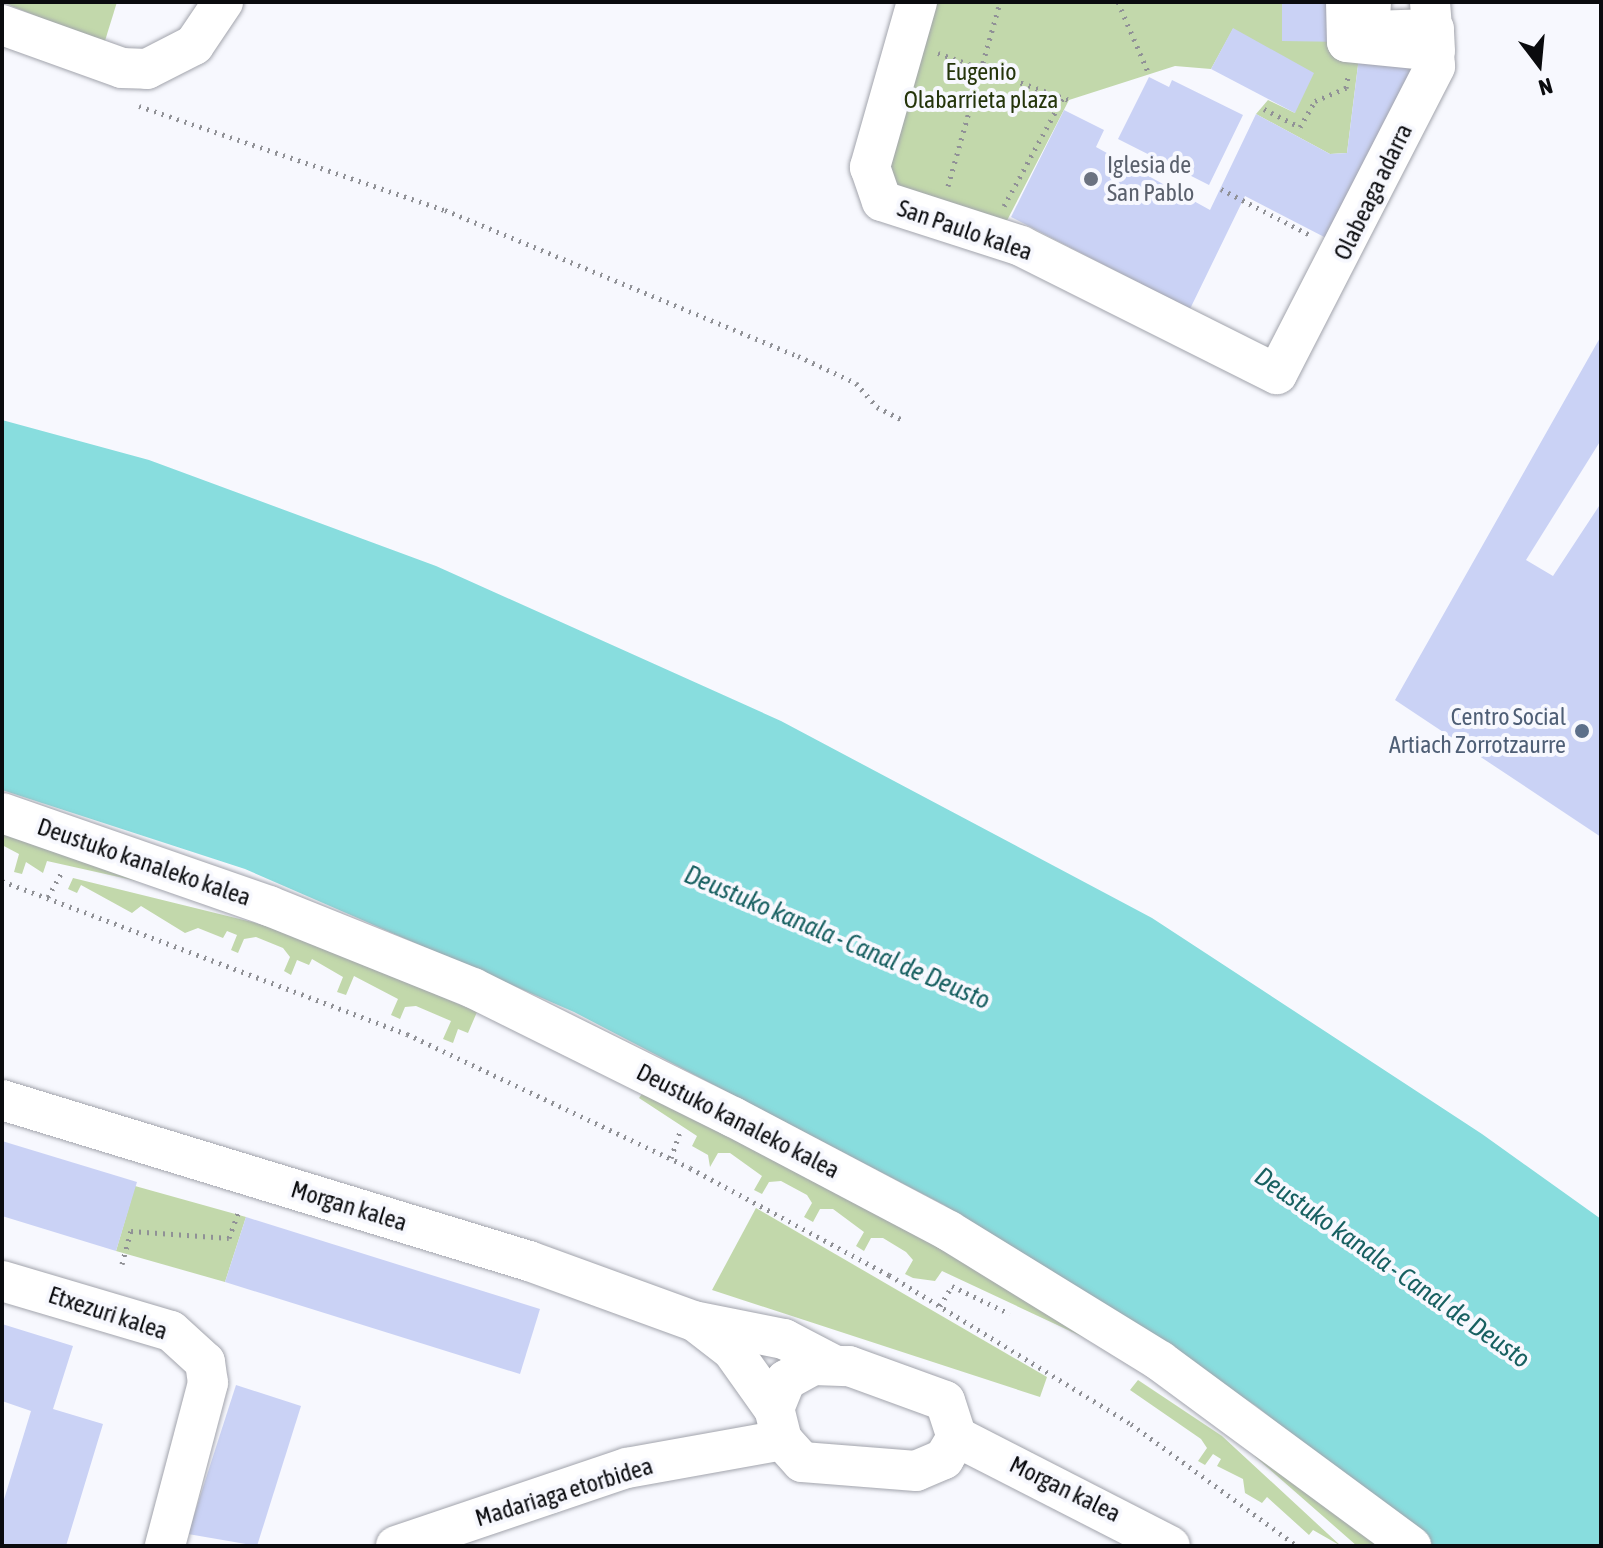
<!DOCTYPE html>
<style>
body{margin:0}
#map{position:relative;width:1603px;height:1548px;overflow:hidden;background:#f7f8fe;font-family:"Asap Condensed",sans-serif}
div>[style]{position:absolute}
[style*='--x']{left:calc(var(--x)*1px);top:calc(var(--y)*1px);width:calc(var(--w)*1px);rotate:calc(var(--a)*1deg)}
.green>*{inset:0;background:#c2d8ab}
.water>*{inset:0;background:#88ddde}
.building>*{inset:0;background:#cad2f5}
.path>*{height:5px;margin-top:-2.5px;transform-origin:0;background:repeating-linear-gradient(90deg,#909196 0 2px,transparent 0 8px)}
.roads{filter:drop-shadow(0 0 2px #a2a4ac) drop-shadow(0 0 2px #a2a4ac)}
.minor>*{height:40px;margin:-20px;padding:0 20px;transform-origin:20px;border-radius:20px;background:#fff}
.dots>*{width:22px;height:22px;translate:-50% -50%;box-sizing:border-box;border:4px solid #f7f8fe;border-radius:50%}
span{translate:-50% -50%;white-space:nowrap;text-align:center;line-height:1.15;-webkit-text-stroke:8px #f7f8fe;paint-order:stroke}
.park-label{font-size:24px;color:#24340a}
.worship-label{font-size:24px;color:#5b616d}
.left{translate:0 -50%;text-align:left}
.street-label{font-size:24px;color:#0a0b0e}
.service-label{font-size:24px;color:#4e5e75}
.right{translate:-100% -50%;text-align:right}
.water-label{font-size:26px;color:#186061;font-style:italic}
.frame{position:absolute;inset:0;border:4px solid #0a0b0e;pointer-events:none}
.north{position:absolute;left:1499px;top:24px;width:80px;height:80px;-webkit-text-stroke:6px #f7f8fe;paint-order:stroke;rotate:164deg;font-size:22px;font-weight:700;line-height:32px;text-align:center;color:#0a0b0e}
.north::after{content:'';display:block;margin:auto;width:28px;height:36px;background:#0a0b0e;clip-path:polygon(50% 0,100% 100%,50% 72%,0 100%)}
</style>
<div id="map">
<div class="green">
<div style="clip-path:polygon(2px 2px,117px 2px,104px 44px)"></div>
<div style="clip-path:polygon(917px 2px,1282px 2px,1282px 41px,1361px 41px,1347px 153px,1330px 154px,1256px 114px,1268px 100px,1295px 113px,1233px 29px,1211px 69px,1175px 66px,1069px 100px,998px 238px,882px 201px)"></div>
<div style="clip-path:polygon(2px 830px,204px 896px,47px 861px,43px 873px,26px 862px,22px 874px,14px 872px,19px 854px,2px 845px)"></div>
<div style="clip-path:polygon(73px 878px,292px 932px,477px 1012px,468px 1033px,458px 1029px,453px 1043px,443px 1039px,451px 1021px,416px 1006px,405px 1007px,400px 1019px,391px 1015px,398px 999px,354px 976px,346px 995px,337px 992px,343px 977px,312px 959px,309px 965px,297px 960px,291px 975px,284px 971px,290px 957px,283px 948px,256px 937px,244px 939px,238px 953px,231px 950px,237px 935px,227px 931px,223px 938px,198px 928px,185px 933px,141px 906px,132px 913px,81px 885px,77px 893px,68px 889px)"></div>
<div style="clip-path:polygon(644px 1091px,803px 1170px,1145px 1366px,942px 1271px,935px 1281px,913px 1278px,905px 1274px,913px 1260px,906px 1252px,883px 1238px,871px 1238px,864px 1251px,856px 1246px,864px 1232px,833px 1209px,820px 1209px,813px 1222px,804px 1217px,812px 1203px,807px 1195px,781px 1181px,769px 1182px,762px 1194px,754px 1190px,762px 1176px,730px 1153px,718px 1153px,710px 1167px,708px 1155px,692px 1146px,697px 1136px,639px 1098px)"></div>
<div style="clip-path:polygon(135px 1186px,246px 1217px,225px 1282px,116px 1251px)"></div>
<div style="clip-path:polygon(756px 1208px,1047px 1377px,1040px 1397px,712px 1290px)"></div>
<div style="clip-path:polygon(1138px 1380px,1222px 1436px,1341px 1546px,1313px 1530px,1309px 1535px,1267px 1497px,1262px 1503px,1245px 1493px,1243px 1479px,1217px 1466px,1221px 1459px,1213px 1454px,1205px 1465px,1198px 1461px,1207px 1448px,1201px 1439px,1130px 1390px)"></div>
<div style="clip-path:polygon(1251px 1453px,1296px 1484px,1389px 1546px,1357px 1546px)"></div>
</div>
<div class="water">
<div style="clip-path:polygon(2px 420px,149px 460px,436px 566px,781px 721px,1152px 918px,1482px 1134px,1601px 1219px,1601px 1546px,1432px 1546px,1256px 1406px,944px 1205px,574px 1012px,245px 869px,2px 790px)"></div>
</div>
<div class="building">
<div style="clip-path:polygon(1282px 2px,1346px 2px,1347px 42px,1282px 41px)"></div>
<div style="clip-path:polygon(1233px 28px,1314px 73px,1295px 113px,1211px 69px)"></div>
<div style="clip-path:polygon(1361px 41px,1422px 51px,1332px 241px,1245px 196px,1190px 309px,1011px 217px,1064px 110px,1104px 130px,1096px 147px,1210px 210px,1256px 114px,1330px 154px,1347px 153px)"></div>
<div style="clip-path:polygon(1149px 77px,1169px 87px,1172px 80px,1243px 115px,1209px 185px,1118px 139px)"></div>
<div style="clip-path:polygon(1601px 336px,1601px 440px,1526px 560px,1553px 576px,1601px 503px,1601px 837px,1395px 700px)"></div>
<div style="clip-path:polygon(2px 1141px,137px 1182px,116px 1251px,2px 1216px)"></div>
<div style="clip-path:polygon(246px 1217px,540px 1309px,520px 1374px,225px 1282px)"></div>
<div style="clip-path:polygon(2px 1324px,73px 1346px,53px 1409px,103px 1424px,66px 1546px,2px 1546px,2px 1506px,31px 1411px,2px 1401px)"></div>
<div style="clip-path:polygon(236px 1385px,301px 1406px,257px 1546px,188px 1534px)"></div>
</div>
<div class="path">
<div style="--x:1118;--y:2;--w:78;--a:66.7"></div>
<div style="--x:938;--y:53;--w:139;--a:19.7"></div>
<div style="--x:139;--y:106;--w:323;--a:18.8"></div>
<div style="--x:445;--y:210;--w:382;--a:22.5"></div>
<div style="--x:798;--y:356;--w:64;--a:25"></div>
<div style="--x:856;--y:383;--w:32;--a:49"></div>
<div style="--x:877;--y:407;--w:31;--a:27"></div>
<div style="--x:1264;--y:109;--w:40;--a:26.6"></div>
<div style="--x:1300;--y:127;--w:30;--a:-60"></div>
<div style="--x:1315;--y:101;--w:34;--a:-23"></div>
<div style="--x:1346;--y:88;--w:11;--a:-80"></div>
<div style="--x:948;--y:186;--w:191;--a:-74.2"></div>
<div style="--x:1221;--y:189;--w:100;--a:27.3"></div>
<div style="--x:1004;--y:206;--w:123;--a:-61.4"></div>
<div style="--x:2;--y:881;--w:433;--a:20.7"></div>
<div style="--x:407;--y:1034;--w:313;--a:25.3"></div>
<div style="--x:690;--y:1168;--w:226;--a:28.3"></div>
<div style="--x:889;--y:1275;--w:284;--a:31.6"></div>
<div style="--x:1131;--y:1424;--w:206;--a:36.3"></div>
<div style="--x:48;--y:897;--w:29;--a:-61"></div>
<div style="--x:671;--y:1158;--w:28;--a:-71"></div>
<div style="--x:122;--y:1264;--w:34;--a:-75"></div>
<div style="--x:131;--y:1231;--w:98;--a:4.1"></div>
<div style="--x:229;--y:1238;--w:30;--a:-70"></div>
<div style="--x:940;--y:1306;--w:23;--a:-59"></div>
<div style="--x:952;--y:1286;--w:64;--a:25.8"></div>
</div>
<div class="roads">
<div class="minor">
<div style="--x:917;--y:2;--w:172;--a:105.9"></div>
<div style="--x:870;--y:167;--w:36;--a:71"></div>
<div style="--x:882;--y:201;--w:146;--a:17.9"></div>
<div style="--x:1021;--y:246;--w:286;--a:26.6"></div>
<div style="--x:1277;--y:374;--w:346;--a:-62.8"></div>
<div style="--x:1435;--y:66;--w:64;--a:-94.5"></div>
<div style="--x:1346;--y:2;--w:40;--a:88.6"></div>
<div style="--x:1347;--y:42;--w:88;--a:5.8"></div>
<div style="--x:1435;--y:51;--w:22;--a:-93"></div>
<div style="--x:1434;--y:29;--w:65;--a:178.2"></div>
<div style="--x:1369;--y:31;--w:29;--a:-86"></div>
<div style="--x:2;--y:25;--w:127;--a:19.7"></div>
<div style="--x:122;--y:68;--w:25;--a:2"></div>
<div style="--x:147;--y:69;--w:53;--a:-27.1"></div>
<div style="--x:194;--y:45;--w:52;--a:-56"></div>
<div style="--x:2;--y:813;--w:283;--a:19.2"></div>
<div style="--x:269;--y:906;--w:220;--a:21.9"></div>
<div style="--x:473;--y:988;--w:290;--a:26.4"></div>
<div style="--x:733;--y:1117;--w:244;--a:27.8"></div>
<div style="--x:949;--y:1231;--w:248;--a:31.6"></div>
<div style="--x:1160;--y:1361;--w:312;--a:36.4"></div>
<div style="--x:2;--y:1100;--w:551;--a:16.99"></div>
<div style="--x:529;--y:1261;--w:176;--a:20"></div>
<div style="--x:694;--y:1321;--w:92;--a:11.3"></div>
<div style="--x:784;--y:1339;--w:54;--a:27.5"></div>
<div style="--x:2;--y:1281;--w:176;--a:16.5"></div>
<div style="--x:171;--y:1331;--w:46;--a:42.4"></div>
<div style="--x:205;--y:1362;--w:21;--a:82"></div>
<div style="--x:208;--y:1383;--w:169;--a:104.8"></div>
<div style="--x:697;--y:1323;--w:44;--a:37.6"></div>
<div style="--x:732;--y:1350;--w:72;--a:54.6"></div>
<div style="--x:813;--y:1365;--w:36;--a:2"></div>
<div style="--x:849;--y:1366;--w:102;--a:20"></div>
<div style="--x:945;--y:1401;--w:38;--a:72"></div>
<div style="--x:957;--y:1437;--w:26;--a:121"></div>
<div style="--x:944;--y:1459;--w:30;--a:157"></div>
<div style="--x:916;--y:1471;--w:114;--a:-175.5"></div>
<div style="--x:802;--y:1462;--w:30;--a:-132"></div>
<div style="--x:782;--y:1440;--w:32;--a:-104"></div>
<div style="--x:774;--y:1409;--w:31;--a:-68"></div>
<div style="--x:786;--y:1380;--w:31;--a:-29"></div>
<div style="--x:957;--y:1437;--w:239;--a:27.1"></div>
<div style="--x:396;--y:1546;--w:244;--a:-18.7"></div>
<div style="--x:627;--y:1468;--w:158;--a:-10.2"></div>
</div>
</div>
<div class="dots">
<div style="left:1091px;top:179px;background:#6b7280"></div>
<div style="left:1582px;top:731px;background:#5c6f8a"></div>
</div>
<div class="park-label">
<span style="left:981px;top:86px">Eugenio<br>Olabarrieta plaza</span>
</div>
<div class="worship-label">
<span class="left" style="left:1107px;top:179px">Iglesia de<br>San Pablo</span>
</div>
<div class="street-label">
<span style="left:1373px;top:192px;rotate:-64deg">Olabeaga adarra</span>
<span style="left:965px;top:230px;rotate:19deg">San Paulo kalea</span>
<span style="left:144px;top:862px;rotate:19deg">Deustuko kanaleko kalea</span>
<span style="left:738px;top:1121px;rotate:27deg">Deustuko kanaleko kalea</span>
<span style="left:349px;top:1206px;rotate:17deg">Morgan kalea</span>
<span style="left:108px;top:1313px;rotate:18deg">Etxezuri kalea</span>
<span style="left:1065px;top:1489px;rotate:26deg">Morgan kalea</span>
<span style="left:564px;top:1492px;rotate:-17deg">Madariaga etorbidea</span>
</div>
<div class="service-label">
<span class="right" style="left:1566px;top:731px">Centro Social<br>Artiach Zorrotzaurre</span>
</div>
<div class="water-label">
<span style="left:837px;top:938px;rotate:23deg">Deustuko kanala - Canal de Deusto</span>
<span style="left:1392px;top:1268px;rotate:35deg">Deustuko kanala - Canal de Deusto</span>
</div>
<div class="frame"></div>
<div class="north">N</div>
</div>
